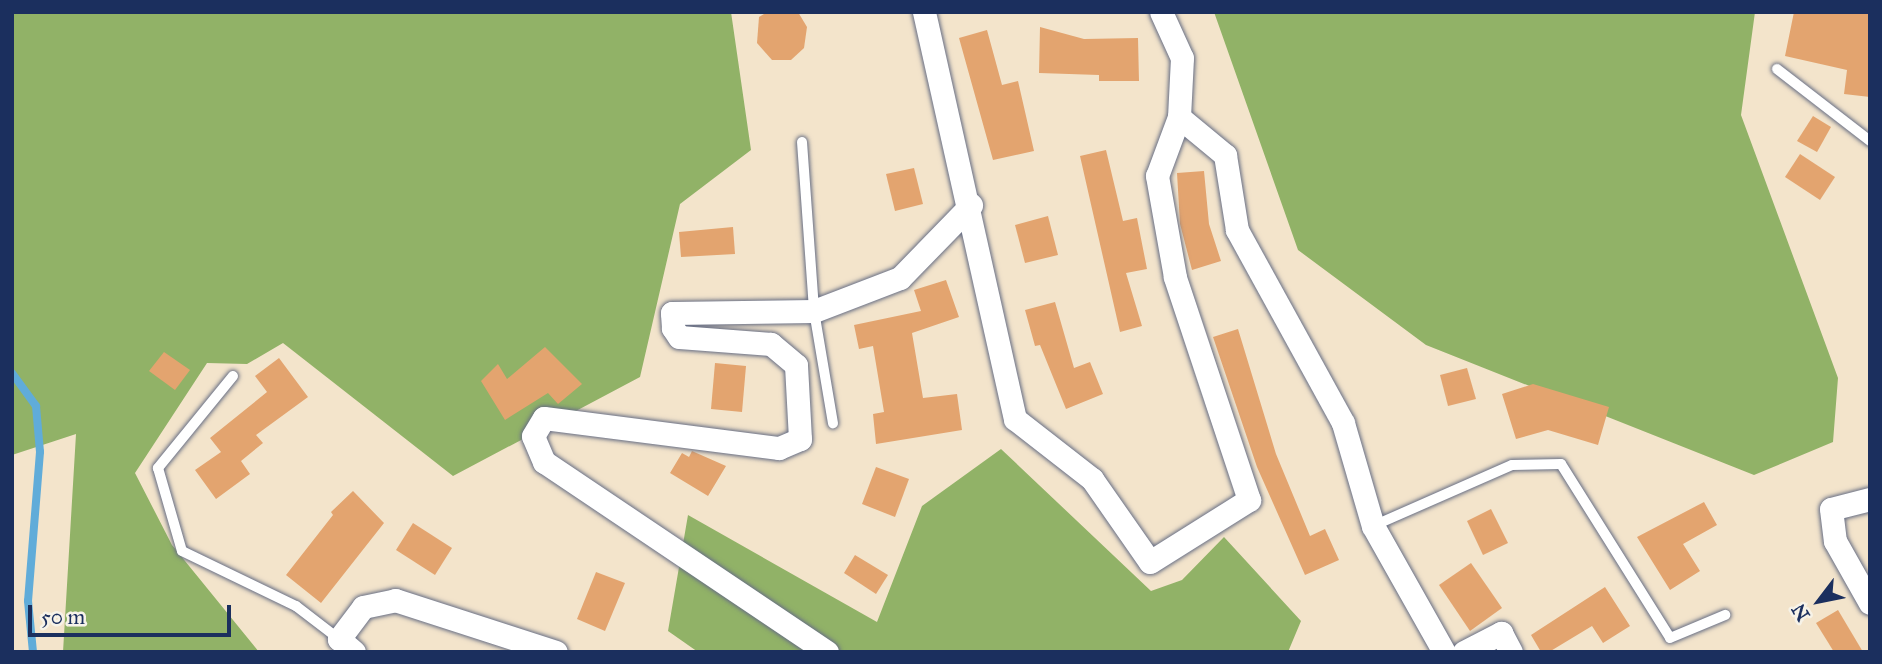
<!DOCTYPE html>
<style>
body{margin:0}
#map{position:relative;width:1882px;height:664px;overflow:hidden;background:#f3e4cb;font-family:"IM FELL Great Primer",serif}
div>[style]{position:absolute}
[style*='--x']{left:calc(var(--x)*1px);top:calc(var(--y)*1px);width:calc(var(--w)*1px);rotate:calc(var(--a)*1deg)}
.forest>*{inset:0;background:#91b267}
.stream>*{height:8px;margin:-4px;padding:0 4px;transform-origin:4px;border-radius:4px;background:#60acd9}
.building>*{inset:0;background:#e3a46f}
.roads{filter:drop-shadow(0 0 2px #676e84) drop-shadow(0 0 2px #676e84)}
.lane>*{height:10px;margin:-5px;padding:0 5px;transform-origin:5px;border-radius:5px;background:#fff}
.street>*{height:23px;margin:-11.5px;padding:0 11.5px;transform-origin:11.5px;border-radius:11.5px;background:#fff}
span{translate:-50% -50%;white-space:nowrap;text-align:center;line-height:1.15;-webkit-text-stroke:5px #f7f3e8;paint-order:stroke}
.frame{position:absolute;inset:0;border:14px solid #1b2f5e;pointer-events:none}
.north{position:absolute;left:1784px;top:566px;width:70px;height:70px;-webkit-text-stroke:5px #f7f3e8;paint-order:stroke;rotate:238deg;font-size:19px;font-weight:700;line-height:28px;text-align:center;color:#1b2f5e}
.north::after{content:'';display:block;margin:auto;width:24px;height:32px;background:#1b2f5e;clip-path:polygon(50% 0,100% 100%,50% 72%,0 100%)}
.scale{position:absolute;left:28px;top:605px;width:203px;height:32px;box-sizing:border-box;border:4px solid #1b2f5e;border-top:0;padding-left:9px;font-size:21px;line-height:24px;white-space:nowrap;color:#1b2f5e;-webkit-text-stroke:5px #f7f3e8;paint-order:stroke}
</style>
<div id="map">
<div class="forest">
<div style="clip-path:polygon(12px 12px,731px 12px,751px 150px,680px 204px,640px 377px,453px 476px,283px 343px,247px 364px,207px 363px,135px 473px,172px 545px,259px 652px,63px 652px,76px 434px,12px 455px)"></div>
<div style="clip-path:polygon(1214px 12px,1755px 12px,1741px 115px,1838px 378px,1833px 442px,1754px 475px,1426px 345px,1298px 250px)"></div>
<div style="clip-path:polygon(1001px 449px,1151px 591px,1182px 580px,1224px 537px,1301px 621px,1288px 652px,698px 652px,668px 631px,688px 515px,877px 622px,922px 506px)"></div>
</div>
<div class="stream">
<div style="--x:12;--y:373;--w:41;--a:54"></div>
<div style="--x:36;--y:406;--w:46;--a:85"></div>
<div style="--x:40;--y:452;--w:149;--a:94.6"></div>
<div style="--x:28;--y:601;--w:51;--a:84.4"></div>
</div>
<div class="building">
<div style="clip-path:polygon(767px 12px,798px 12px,807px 27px,804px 48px,791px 60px,772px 60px,757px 43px,759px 17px)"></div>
<div style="clip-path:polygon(1794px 12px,1870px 12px,1870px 97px,1844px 94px,1847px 70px,1785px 56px)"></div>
<div style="clip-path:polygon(1040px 27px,1084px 39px,1138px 38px,1139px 81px,1099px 81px,1099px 75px,1039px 73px)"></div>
<div style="clip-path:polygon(987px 30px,1002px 85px,1018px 81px,1034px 151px,993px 160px,959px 38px)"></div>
<div style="clip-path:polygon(1813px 116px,1831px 127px,1817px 152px,1797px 141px)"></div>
<div style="clip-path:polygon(1106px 150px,1123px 221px,1137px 218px,1147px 269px,1126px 273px,1142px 326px,1120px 332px,1080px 156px)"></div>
<div style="clip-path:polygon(1800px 154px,1835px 177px,1820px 200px,1785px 177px)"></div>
<div style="clip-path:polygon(914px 168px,923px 204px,895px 211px,886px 174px)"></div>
<div style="clip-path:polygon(1204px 171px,1209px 224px,1221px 261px,1192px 270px,1180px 224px,1177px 173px)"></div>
<div style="clip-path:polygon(1048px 216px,1058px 255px,1025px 263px,1015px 225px)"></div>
<div style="clip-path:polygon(733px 227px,735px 254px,681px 257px,679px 232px)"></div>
<div style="clip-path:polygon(946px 280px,959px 317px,912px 333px,923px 398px,957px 394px,962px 430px,876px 444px,873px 414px,884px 412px,873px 346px,859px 349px,854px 325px,921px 311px,914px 290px)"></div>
<div style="clip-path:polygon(1055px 302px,1074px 368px,1090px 362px,1103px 394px,1066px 409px,1040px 345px,1035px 346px,1025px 310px)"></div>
<div style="clip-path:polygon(1238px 329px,1276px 454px,1310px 536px,1325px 529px,1339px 560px,1305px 575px,1257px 467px,1213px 337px)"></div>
<div style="clip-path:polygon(545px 347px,582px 384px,558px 404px,548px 393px,505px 420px,481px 381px,498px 364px,507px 379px)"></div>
<div style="clip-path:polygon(164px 352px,190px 370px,175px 390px,149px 371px)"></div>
<div style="clip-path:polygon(279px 358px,308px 397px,256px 435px,263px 443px,241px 461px,250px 474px,216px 499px,195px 470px,221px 452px,210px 438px,267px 392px,255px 376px)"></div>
<div style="clip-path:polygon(715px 363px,746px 366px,742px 412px,711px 409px)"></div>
<div style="clip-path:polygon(1467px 368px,1476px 399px,1448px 406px,1440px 375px)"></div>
<div style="clip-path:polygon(1533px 384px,1609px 407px,1598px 445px,1548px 430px,1516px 439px,1502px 394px)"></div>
<div style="clip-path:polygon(692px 451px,726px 466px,708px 496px,670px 473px,682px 453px,689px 457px)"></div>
<div style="clip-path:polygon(876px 467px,909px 479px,895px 517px,862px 504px)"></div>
<div style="clip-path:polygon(353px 491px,384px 523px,321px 603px,286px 575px,333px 515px,331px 512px)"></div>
<div style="clip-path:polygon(1704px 502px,1717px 525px,1683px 544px,1700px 571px,1670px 590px,1637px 537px)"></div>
<div style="clip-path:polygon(1491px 509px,1508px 543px,1483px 555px,1467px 521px)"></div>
<div style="clip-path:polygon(413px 523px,452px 548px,435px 575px,396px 550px)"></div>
<div style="clip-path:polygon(855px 555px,888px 575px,876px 594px,844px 573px)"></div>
<div style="clip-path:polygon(1471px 563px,1502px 608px,1470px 631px,1439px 585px)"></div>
<div style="clip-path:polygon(596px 572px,625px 583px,605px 631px,577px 619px)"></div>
<div style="clip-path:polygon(1605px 587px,1630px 626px,1603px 643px,1592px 626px,1549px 652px,1541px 652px,1531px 635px)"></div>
<div style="clip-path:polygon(1838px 610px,1863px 652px,1834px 652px,1816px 623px)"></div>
</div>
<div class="roads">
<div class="lane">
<div style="--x:1777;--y:69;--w:118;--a:37.7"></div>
<div style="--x:802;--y:142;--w:169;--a:85.9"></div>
<div style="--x:814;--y:311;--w:114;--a:80.4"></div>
<div style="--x:233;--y:376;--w:119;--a:129.2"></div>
<div style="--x:158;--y:468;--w:86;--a:73.9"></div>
<div style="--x:182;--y:551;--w:127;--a:25.8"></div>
<div style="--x:296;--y:606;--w:54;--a:37.5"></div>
<div style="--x:1373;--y:526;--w:152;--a:-23.7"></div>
<div style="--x:1512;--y:465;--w:49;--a:-1.2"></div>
<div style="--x:1561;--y:464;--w:205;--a:57.9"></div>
<div style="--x:1670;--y:638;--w:60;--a:-22.7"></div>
</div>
<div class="street">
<div style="--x:924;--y:12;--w:417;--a:77.4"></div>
<div style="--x:1015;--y:419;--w:98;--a:37.9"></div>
<div style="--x:1092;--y:479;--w:101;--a:55.1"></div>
<div style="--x:1150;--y:562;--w:117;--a:-32.1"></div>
<div style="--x:1249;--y:500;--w:235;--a:-108.4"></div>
<div style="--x:1175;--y:277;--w:103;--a:-100.1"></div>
<div style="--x:1157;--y:176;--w:63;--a:-69.6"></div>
<div style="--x:1179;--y:117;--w:59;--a:-87.1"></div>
<div style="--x:1182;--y:58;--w:51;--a:-114.5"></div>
<div style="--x:1179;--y:117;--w:60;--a:39.6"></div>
<div style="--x:1225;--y:155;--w:76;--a:80.9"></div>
<div style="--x:1237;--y:230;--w:220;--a:61.2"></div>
<div style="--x:1343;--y:423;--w:107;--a:73.8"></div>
<div style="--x:1373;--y:526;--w:145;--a:60.6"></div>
<div style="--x:1870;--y:499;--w:40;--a:165.6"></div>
<div style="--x:1831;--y:509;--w:32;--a:83"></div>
<div style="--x:1835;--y:541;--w:71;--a:60.6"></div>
<div style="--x:354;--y:652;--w:20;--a:-139"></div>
<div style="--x:339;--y:639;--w:40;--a:-53"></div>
<div style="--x:363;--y:607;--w:33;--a:-12"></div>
<div style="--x:395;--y:600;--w:169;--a:17.9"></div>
<div style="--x:827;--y:652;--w:341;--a:-146.1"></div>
<div style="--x:544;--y:462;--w:28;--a:-113"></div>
<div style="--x:533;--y:436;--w:21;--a:-59"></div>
<div style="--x:544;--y:418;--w:237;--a:7.3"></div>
<div style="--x:779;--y:448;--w:23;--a:-23"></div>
<div style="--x:800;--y:439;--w:74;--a:-93.1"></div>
<div style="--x:796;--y:365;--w:33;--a:-140"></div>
<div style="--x:771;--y:344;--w:92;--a:-175.6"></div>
<div style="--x:679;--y:337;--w:11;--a:-124"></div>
<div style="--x:673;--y:328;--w:15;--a:-94"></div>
<div style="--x:672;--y:313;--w:142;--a:-0.8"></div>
<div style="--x:814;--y:311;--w:92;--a:-21"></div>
<div style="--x:900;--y:278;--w:102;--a:-45.8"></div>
<div style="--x:1464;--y:652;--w:42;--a:-27.2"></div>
<div style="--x:1501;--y:633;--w:21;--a:62"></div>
</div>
</div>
<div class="frame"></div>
<div class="north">N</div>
<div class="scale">50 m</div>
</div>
